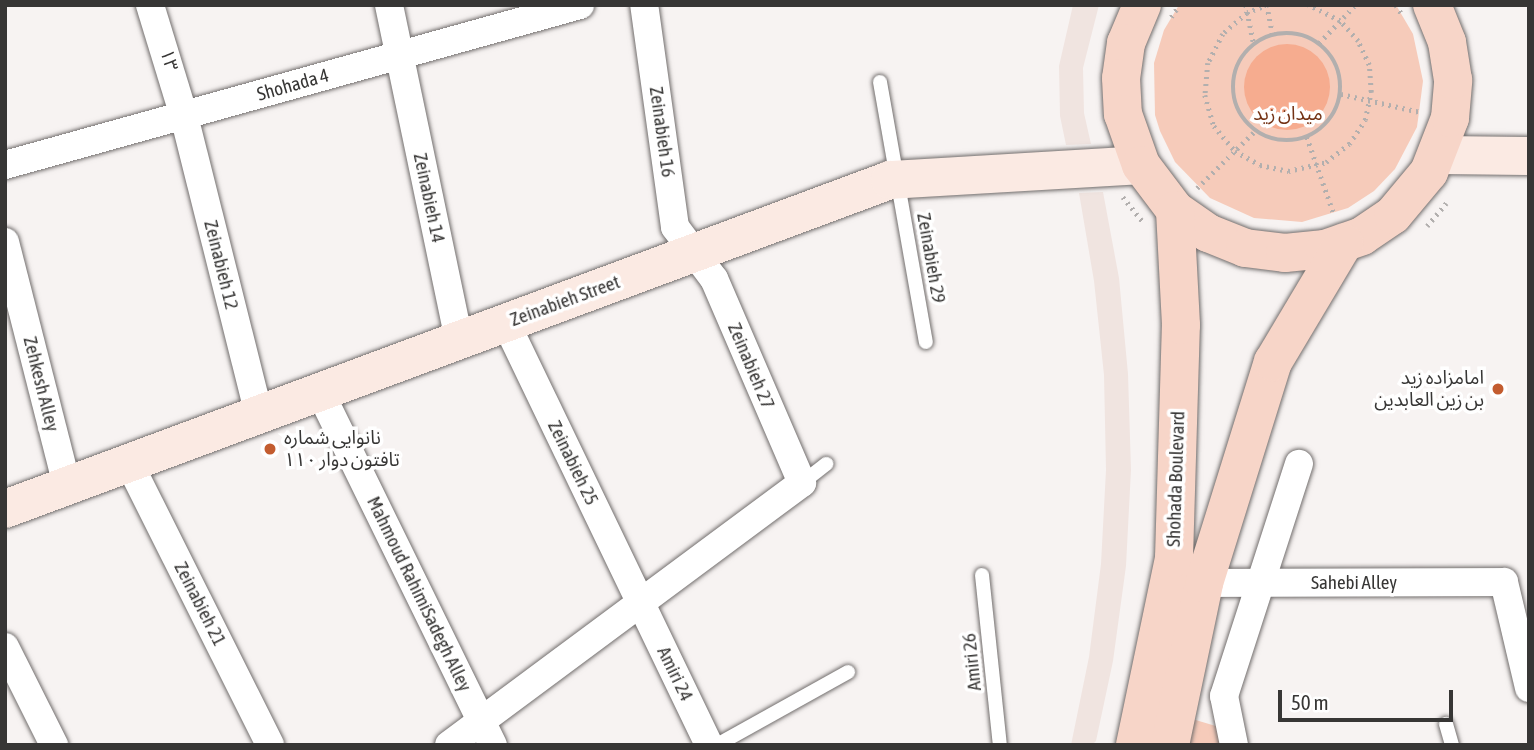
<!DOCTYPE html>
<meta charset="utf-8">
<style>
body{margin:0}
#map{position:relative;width:1534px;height:750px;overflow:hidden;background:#f7f3f2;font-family:"Asap Condensed","Noto Sans Arabic",sans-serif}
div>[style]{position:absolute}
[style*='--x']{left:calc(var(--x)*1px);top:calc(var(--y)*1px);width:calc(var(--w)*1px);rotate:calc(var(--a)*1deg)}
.built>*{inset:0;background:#f0e4e0}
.green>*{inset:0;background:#f6cbba}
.water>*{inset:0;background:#f6ac8f}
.round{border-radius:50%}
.path>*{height:4.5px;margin-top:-2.25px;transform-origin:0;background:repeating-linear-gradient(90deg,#b2afae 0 2px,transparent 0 7px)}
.path>.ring{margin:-2.25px;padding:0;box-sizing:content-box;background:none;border:4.5px solid #b2afae;border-radius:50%}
.roads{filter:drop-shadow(0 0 2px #726e6d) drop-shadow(0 0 2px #726e6d)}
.lane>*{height:14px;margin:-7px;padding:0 7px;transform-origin:7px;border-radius:7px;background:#fff}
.street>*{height:28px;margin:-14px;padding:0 14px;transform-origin:14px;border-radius:14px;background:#fff}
.secondary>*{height:38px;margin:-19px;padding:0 19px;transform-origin:19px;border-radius:19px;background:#fbeae3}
.primary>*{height:38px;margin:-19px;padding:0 19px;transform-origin:19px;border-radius:19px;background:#f7d5c8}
.dots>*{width:19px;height:19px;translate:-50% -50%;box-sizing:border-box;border:4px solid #fff;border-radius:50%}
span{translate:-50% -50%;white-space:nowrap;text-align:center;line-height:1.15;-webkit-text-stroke:7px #fff;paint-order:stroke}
.street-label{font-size:19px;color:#373635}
.park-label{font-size:19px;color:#743315}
.poi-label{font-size:19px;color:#373635}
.right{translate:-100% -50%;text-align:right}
.left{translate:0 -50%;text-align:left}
.frame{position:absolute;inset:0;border:7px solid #373635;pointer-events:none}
.scale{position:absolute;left:1278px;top:690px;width:175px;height:32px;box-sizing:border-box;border:4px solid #373635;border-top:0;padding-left:9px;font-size:21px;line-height:24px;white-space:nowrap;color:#373635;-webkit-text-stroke:5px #fff;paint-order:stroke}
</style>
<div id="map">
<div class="built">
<div style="clip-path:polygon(1073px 5px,1099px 5px,1083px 68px,1084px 113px,1091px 144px,1066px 145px,1060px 116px,1059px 66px)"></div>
<div style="clip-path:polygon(1103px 192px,1119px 278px,1128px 374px,1131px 470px,1126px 566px,1113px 661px,1096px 741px,1092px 745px,1071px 745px,1089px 657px,1101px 564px,1106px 470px,1104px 375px,1094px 281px,1079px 193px)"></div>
</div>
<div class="green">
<div style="clip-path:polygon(1179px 5px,1396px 5px,1413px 34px,1423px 81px,1417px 127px,1395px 169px,1374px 191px,1348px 208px,1302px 222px,1254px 218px,1210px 198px,1175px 162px,1160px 131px,1155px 115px,1154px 63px,1164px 30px)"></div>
<div style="clip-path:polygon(1189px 718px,1219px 727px,1222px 745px,1184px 745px)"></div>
</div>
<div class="water">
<div class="round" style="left:1244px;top:44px;width:86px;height:86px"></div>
</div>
<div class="path">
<div style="--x:1246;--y:5;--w:41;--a:78.7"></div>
<div style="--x:1267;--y:5;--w:31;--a:79"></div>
<div style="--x:1268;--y:5;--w:22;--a:159"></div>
<div style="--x:1247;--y:13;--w:32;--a:139"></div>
<div style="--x:1223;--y:34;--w:33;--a:117"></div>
<div style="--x:1208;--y:63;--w:32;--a:95"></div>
<div style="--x:1205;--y:95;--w:32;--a:74"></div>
<div style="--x:1214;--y:126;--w:33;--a:50"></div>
<div style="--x:1235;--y:151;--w:29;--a:29"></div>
<div style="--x:1260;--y:165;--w:29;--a:12"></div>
<div style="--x:1288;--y:171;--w:39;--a:-13"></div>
<div style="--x:1326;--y:162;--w:29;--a:-38"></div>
<div style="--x:1349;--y:144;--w:29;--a:-56"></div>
<div style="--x:1365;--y:120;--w:29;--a:-78"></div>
<div style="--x:1371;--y:92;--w:27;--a:-94"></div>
<div style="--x:1369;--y:65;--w:26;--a:-115"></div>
<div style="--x:1358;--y:41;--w:27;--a:-132"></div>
<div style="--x:1340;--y:21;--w:36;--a:-153"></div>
<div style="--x:1396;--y:5;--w:13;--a:58"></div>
<div style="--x:1171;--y:17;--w:14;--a:-56"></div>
<div class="ring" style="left:1233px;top:33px;width:103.5px;height:103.5px"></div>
<div style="--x:1319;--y:43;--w:52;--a:-46.5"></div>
<div style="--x:1341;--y:94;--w:81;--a:12.8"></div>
<div style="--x:1307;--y:137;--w:82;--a:70.7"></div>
<div style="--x:1197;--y:188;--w:83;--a:-44.5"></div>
<div style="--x:1123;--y:197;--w:33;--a:51"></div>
<div style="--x:1427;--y:226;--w:30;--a:-50"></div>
</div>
<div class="roads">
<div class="lane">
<div style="--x:880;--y:82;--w:264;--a:80"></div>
<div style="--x:802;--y:483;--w:31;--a:-38"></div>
<div style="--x:982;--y:575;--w:171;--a:84"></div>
<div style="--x:1446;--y:724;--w:22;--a:74"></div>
<div style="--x:717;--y:745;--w:150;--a:-29.1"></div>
</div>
<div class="street">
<div style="--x:150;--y:5;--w:116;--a:73"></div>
<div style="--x:184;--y:116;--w:308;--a:75.9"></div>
<div style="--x:389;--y:5;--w:343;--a:78.2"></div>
<div style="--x:5;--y:165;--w:597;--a:-15.55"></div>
<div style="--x:5;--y:242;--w:252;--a:75.7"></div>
<div style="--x:506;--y:323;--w:468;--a:64.3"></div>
<div style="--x:320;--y:392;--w:393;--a:63.9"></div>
<div style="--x:129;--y:463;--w:315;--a:63.4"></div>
<div style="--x:1204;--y:583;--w:300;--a:-0.2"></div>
<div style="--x:1504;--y:582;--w:109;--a:76.7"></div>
<div style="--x:5;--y:647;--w:110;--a:63.4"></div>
<div style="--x:449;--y:745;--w:440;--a:-36.6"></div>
<div style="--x:802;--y:483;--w:222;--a:-113.3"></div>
<div style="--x:714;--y:279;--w:65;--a:-126.9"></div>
<div style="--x:675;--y:227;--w:224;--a:-97.9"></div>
<div style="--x:1234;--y:745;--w:50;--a:-101.5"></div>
<div style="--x:1224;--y:696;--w:244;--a:-72.1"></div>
</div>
<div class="secondary">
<div style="--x:1438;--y:155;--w:91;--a:0.6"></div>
<div style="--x:5;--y:509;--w:944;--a:-20.39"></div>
<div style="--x:890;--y:180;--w:251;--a:-3.4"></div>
</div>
<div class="primary">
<div style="--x:1142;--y:5;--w:41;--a:112.8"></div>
<div style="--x:1126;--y:43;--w:35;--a:98"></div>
<div style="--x:1121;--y:78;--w:36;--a:87"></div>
<div style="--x:1123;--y:114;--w:54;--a:70.6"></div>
<div style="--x:1141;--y:165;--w:56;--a:52.9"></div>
<div style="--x:1175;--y:210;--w:40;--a:34.9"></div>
<div style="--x:1208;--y:233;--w:40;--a:22"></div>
<div style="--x:1245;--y:248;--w:40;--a:7.1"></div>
<div style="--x:1285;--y:253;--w:40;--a:-5.7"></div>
<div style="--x:1325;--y:249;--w:39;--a:-19"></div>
<div style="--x:1362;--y:236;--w:37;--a:-34"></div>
<div style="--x:1393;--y:215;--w:56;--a:-50.1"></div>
<div style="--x:1429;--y:172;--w:58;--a:-68.7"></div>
<div style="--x:1450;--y:118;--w:38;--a:-85"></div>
<div style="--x:1453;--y:80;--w:38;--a:-99"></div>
<div style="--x:1447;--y:42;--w:40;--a:-112"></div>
<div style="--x:1135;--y:745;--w:191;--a:-78.2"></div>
<div style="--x:1174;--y:558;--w:233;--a:-88.3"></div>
<div style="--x:1181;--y:325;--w:115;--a:-93"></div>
<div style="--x:1170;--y:745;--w:166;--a:-78.1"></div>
<div style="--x:1204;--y:583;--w:232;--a:-72.7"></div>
<div style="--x:1273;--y:362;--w:139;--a:-59.2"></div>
</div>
</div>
<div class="dots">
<div style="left:1498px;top:389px;background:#c35c2f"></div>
<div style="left:270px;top:449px;background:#c35c2f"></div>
</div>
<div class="street-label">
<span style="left:169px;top:60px;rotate:75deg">۱۳</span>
<span style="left:293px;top:85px;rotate:-16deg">Shohada 4</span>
<span style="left:662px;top:132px;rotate:82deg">Zeinabieh 16</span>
<span style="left:429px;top:198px;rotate:78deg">Zeinabieh 14</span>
<span style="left:931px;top:258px;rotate:80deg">Zeinabieh 29</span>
<span style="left:221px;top:265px;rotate:76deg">Zeinabieh 12</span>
<span style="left:565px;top:301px;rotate:-20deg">Zeinabieh Street</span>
<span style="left:751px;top:366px;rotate:67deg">Zeinabieh 27</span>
<span style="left:41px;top:384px;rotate:76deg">Zehkesh Alley</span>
<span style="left:573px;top:463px;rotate:64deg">Zeinabieh 25</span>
<span style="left:1176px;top:479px;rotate:-88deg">Shohada Boulevard</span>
<span style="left:1354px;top:583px">Sahebi Alley</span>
<span style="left:419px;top:594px;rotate:64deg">Mahmoud RahimiSadegh Alley</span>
<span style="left:200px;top:604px;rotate:63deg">Zeinabieh 21</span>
<span style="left:972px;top:662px;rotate:-96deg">Amiri 26</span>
<span style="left:675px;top:674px;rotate:64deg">Amiri 24</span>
</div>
<div class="park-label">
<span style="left:1288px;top:114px">میدان زید</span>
</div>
<div class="poi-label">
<span class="right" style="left:1484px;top:389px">امامزاده زید<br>بن زین العابدین</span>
<span class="left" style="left:284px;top:449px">نانوایی شماره<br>۱۱۰ تافتون دوار</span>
</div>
<div class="frame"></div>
<div class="scale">50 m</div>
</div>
